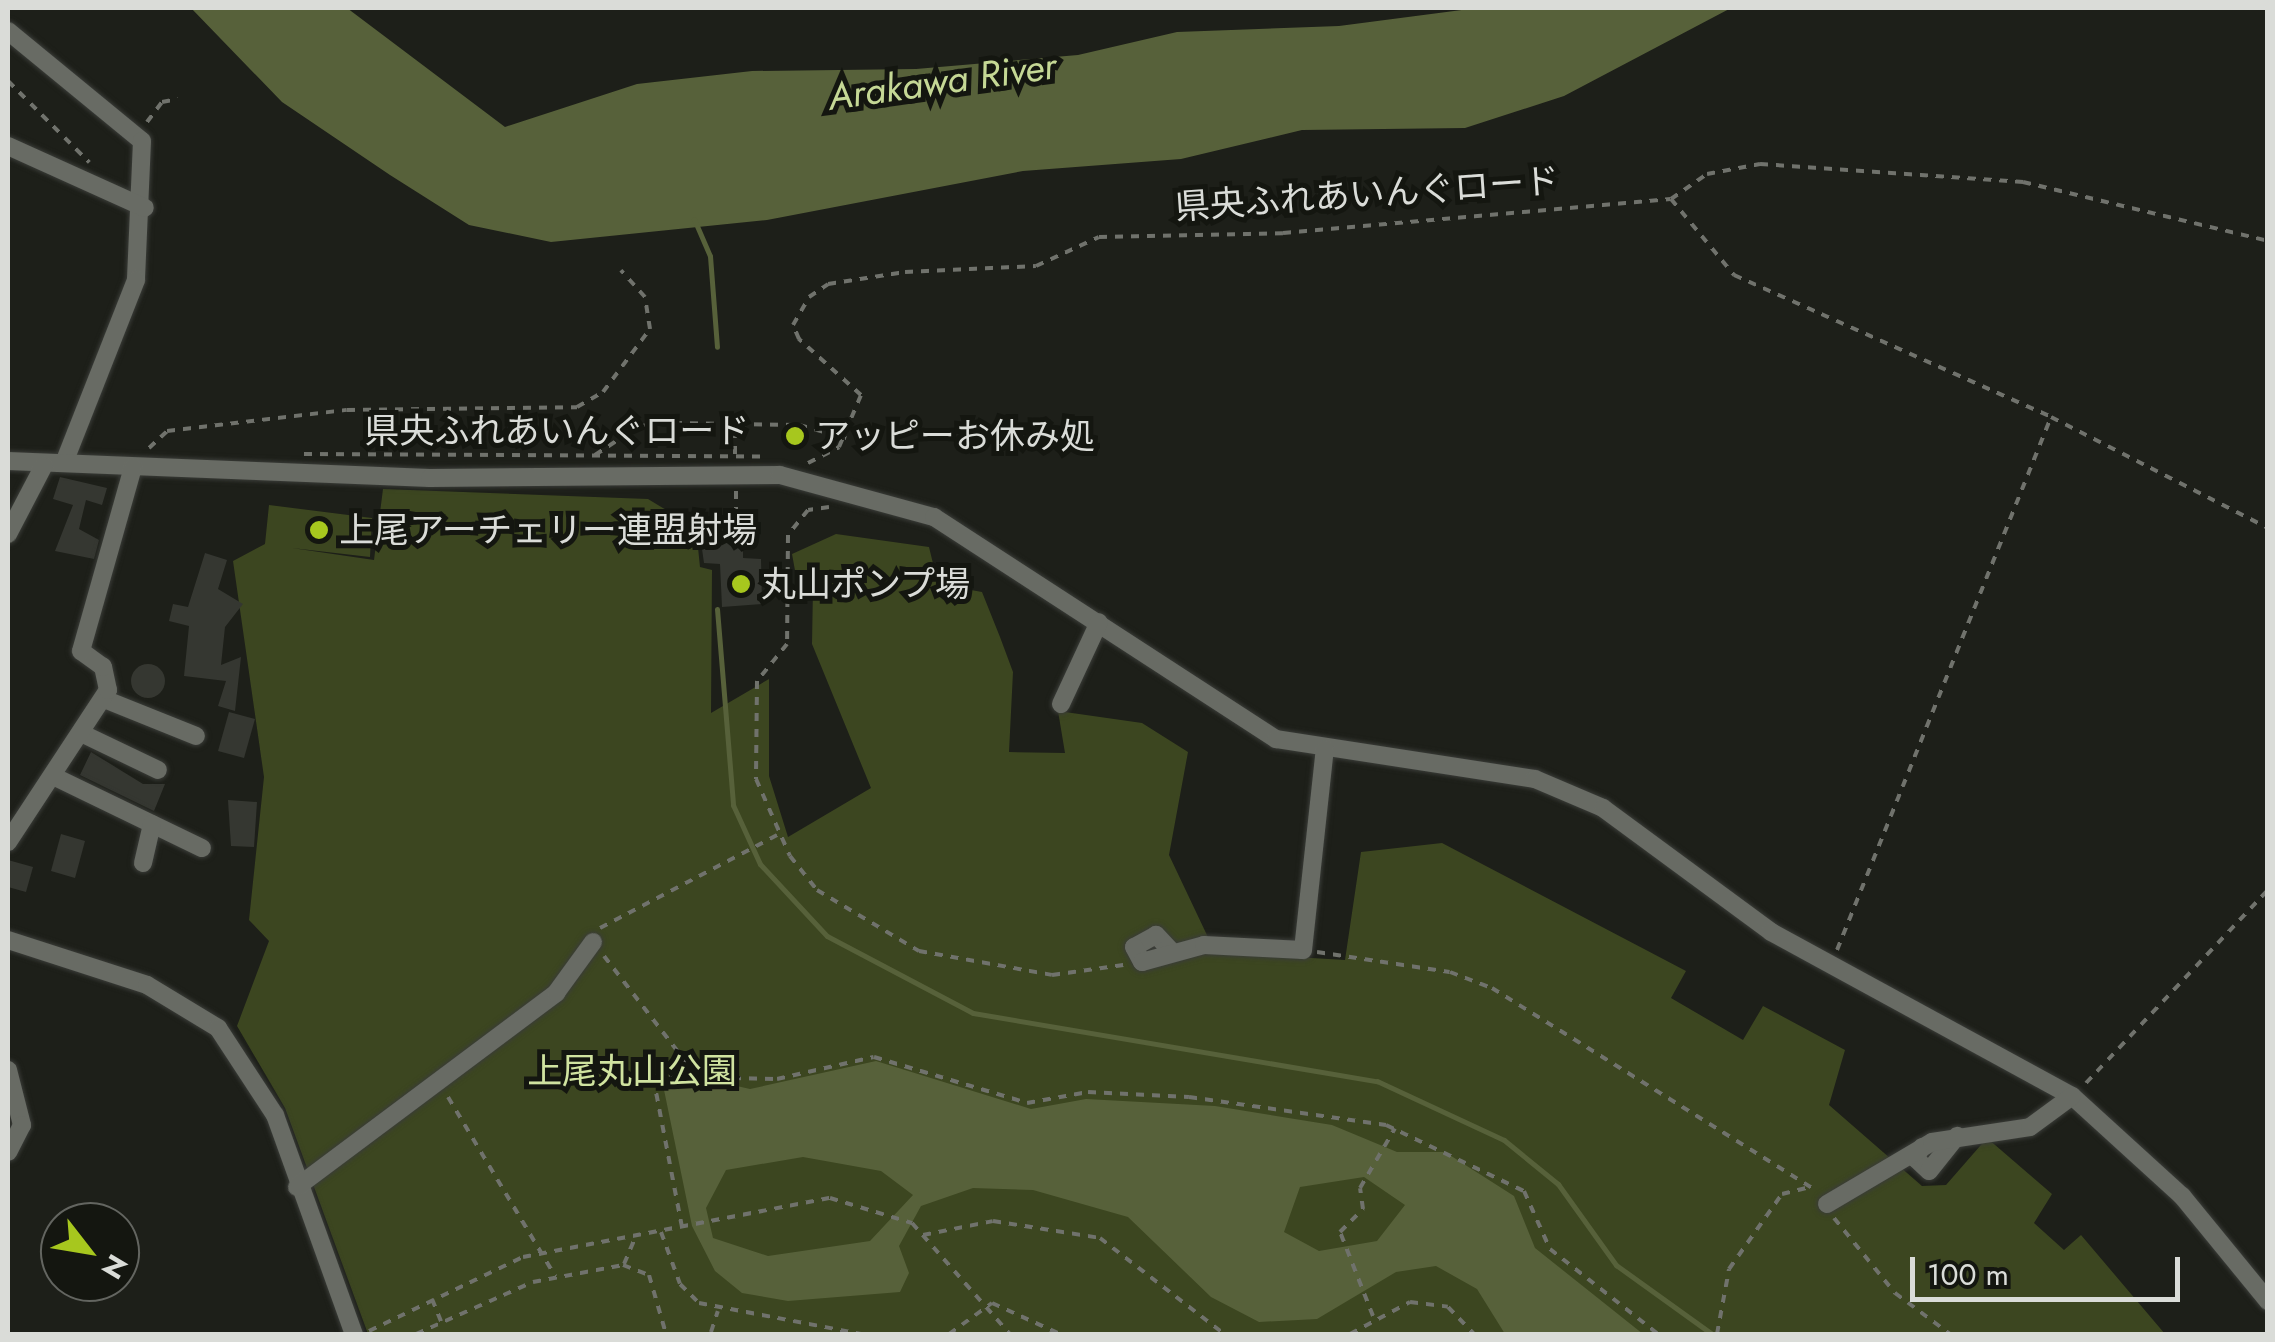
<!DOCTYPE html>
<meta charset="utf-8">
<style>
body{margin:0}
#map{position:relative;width:2275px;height:1342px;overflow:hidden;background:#1d1f19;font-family:Jost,"Noto Sans JP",sans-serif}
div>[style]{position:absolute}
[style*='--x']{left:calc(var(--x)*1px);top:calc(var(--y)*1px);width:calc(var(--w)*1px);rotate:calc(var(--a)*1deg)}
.green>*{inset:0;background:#3c4620}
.water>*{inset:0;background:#57613a}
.stream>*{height:5px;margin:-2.5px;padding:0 2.5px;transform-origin:2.5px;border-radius:2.5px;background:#57613a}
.building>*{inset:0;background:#353731}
.round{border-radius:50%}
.path>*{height:4px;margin-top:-2px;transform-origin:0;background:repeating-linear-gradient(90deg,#70726c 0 8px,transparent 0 16px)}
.roads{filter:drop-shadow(0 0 2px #3a3c38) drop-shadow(0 0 2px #3a3c38)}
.minor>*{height:18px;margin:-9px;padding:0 9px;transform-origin:9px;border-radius:9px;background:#686b64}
.dots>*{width:28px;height:28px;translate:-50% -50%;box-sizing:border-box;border:5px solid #141610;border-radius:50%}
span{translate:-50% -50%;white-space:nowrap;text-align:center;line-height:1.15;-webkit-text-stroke:10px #141610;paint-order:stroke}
.street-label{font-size:35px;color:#dadcd8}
.poi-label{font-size:35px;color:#dadcd8}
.left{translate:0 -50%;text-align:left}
.park-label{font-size:35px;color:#d0e3a0}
.water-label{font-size:38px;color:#c5d895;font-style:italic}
.frame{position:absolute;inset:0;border:10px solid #dadcd8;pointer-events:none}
.north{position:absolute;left:40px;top:1202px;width:100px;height:100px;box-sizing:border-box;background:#141610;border:2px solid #636560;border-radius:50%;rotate:121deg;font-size:28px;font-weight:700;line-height:40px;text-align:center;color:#dadcd8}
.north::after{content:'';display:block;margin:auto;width:35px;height:45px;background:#a7c71e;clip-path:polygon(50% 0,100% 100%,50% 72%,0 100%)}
.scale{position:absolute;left:1910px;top:1257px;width:270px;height:45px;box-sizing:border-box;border:5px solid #dadcd8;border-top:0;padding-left:12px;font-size:30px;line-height:35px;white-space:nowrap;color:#dadcd8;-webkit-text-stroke:8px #141610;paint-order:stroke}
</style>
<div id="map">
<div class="green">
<div style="clip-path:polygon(383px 489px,648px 499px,696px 528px,700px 567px,712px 570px,711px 713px,769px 679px,769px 776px,788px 837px,871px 788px,812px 644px,813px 587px,796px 576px,792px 554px,836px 534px,929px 547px,938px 584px,982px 592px,1000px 637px,1013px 672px,1009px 752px,1065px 753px,1058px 711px,1142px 723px,1188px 752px,1169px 855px,1215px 952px,1345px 960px,1361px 852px,1442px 843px,1686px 971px,1671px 998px,1743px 1040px,1763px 1006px,1845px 1050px,1829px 1105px,1922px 1186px,1946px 1185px,1987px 1138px,2052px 1194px,2034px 1223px,2064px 1250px,2081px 1235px,2165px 1334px,368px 1334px,285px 1108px,237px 1026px,269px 941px,249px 920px,264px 777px,233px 561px,265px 544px,269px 505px,372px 518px,370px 557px,292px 548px,374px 560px)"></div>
</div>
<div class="water">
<div style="clip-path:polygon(191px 8px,347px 8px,505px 127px,637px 84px,752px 71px,916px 69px,1078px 55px,1177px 32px,1339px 26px,1477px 8px,1731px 8px,1564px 96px,1465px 128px,1302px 130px,1181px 159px,1023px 171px,767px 220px,551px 242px,469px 225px,390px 175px,282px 102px)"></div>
<div style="clip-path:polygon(evenodd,876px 1061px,1031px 1109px,1086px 1099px,1215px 1106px,1332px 1125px,1397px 1152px,1445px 1152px,1514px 1196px,1535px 1248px,1643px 1334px,1505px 1334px,1477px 1289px,1436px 1266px,1396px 1272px,1317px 1319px,1259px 1322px,1211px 1297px,1128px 1217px,1033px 1190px,973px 1188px,921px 1206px,899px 1246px,909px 1273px,900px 1292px,788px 1301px,742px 1293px,715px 1271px,692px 1226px,663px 1085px,702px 1078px,750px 1089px,876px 1061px,803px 1157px,881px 1171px,913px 1195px,870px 1241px,768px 1256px,713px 1238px,706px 1208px,726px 1170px,803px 1157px,876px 1061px,1364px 1177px,1405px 1205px,1377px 1241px,1319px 1251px,1284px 1232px,1300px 1187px,1364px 1177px)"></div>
</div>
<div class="stream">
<div style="--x:694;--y:219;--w:40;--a:66.6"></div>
<div style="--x:710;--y:256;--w:91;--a:85.6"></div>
<div style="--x:717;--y:609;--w:197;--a:85.3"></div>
<div style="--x:733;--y:805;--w:65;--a:65.4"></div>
<div style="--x:760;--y:864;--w:98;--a:47.1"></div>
<div style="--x:827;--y:936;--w:165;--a:27.8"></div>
<div style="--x:973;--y:1013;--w:410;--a:9.6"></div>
<div style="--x:1377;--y:1081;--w:140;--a:24.9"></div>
<div style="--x:1504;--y:1140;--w:70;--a:39.2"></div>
<div style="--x:1558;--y:1184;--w:100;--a:54.4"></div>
<div style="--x:1616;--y:1265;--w:118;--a:35.7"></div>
</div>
<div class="building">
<div style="clip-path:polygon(60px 477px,107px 488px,102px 505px,86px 500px,79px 529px,99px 540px,94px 559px,55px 551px,73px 505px,53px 499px)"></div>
<div style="clip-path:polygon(743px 539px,743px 558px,761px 559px,762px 604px,722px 607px,720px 564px,704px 563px,701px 542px)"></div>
<div style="clip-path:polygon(205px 553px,227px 560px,218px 589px,243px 604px,225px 627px,221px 665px,241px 657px,235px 711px,218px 706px,226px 681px,184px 676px,189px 626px,169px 621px,173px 604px,188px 607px)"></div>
<div class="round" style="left:131px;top:664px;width:34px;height:34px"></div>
<div style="clip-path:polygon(229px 712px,255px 719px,244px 758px,218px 751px)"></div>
<div style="clip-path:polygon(91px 752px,143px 784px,165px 784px,154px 811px,80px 775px)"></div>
<div style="clip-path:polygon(228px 800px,257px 802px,254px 847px,231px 846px)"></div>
<div style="clip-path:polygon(61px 834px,85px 841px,75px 878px,51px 871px)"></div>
<div style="clip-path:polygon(8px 860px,33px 867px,26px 892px,8px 887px)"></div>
</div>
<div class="path">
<div style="--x:8;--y:81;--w:115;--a:45"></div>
<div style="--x:147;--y:122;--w:25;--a:-53"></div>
<div style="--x:162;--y:102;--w:16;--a:-11"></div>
<div style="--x:1671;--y:199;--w:99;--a:50.3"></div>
<div style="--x:1734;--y:275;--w:347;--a:24.1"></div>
<div style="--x:2051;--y:417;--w:244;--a:27.1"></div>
<div style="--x:735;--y:414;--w:41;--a:90"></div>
<div style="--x:149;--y:448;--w:25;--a:-43"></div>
<div style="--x:167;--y:431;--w:181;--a:-6.7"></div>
<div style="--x:347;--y:410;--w:230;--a:-0.7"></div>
<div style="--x:577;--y:407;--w:30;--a:-30"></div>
<div style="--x:603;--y:392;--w:79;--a:-53.3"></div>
<div style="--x:650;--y:329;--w:32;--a:-99"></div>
<div style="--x:645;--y:297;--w:36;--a:-132"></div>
<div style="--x:304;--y:454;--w:456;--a:0.3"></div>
<div style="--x:595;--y:455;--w:53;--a:-33.4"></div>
<div style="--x:639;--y:426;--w:35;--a:-5"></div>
<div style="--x:674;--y:423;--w:125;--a:0.9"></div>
<div style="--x:799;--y:425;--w:49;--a:15.5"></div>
<div style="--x:808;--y:463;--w:35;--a:-27"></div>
<div style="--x:839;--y:447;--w:56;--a:-67.1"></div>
<div style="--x:861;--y:395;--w:84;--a:-137.9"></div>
<div style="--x:799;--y:339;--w:15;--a:-113"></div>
<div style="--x:793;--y:325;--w:32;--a:-60"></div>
<div style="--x:809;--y:297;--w:23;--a:-34"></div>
<div style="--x:828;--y:284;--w:78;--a:-8.9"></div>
<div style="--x:905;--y:272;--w:131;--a:-2.6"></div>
<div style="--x:1036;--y:266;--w:69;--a:-24.7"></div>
<div style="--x:1099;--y:237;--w:184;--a:-1.2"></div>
<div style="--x:1283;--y:233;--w:389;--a:-5"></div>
<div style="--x:1671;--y:199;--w:44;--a:-34.8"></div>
<div style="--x:1707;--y:174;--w:54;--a:-10.7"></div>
<div style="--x:1760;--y:164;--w:264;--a:3.9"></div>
<div style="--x:2023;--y:182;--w:252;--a:13.5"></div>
<div style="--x:736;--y:491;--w:20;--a:90"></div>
<div style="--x:829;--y:507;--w:21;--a:172"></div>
<div style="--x:808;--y:510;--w:32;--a:129"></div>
<div style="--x:788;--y:535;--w:109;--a:90.5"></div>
<div style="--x:787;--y:644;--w:48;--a:129"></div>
<div style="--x:757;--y:681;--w:98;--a:90.6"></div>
<div style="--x:756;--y:779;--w:84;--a:66.2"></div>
<div style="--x:790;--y:856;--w:43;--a:51.5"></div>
<div style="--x:817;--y:890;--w:119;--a:30.9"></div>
<div style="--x:919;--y:951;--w:135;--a:10.2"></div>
<div style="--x:1052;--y:975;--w:72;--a:-8"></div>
<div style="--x:2268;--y:802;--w:8;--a:90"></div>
<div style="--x:600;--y:928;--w:200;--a:-27.7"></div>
<div style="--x:1837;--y:950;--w:574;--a:-68.12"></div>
<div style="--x:1317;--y:952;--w:134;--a:8.6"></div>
<div style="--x:1450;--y:972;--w:45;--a:20.9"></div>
<div style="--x:1492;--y:988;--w:381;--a:32"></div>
<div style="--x:604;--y:956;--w:145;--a:52.3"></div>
<div style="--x:2086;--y:1083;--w:265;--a:-46.7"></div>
<div style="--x:448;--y:1097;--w:209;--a:59.1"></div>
<div style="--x:1834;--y:1218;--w:97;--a:50.9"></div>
<div style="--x:1895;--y:1293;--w:69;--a:36.7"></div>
<div style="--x:682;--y:1227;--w:154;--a:-100.9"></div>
<div style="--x:653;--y:1076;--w:124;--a:1.4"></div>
<div style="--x:777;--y:1079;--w:99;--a:-12.8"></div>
<div style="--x:874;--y:1057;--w:160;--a:16.7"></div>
<div style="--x:1027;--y:1103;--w:62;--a:-10.2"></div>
<div style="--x:1088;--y:1092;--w:101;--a:2.8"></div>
<div style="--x:1189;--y:1097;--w:199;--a:8.1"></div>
<div style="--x:1386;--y:1125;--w:153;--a:25.6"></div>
<div style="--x:1524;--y:1191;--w:64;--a:65.9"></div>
<div style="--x:1550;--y:1249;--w:137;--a:38.2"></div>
<div style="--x:661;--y:1232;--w:55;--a:69.9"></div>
<div style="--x:680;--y:1284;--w:27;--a:45"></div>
<div style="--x:699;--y:1303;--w:166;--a:10.8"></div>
<div style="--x:923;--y:1235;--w:71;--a:-11.3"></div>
<div style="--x:993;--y:1221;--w:108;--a:9"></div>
<div style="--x:1100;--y:1238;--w:157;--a:37.7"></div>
<div style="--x:624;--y:1264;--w:30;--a:-67"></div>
<div style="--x:432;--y:1299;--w:24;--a:68"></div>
<div style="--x:1373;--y:1316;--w:90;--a:-111.4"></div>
<div style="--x:1340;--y:1232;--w:33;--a:-45"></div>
<div style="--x:1363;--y:1209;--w:21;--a:-98"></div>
<div style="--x:1360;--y:1188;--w:69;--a:-59.7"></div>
<div style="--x:369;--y:1331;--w:171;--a:-25.7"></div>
<div style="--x:523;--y:1257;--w:313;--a:-10.9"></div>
<div style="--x:830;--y:1198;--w:86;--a:17"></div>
<div style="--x:912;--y:1223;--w:148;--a:48.6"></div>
<div style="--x:711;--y:1332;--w:22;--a:-72"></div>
<div style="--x:416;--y:1334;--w:128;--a:-24"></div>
<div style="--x:533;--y:1282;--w:92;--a:-10.7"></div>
<div style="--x:623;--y:1265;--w:28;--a:21"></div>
<div style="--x:649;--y:1275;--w:61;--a:73.9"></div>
<div style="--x:949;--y:1334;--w:53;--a:-35.8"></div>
<div style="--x:992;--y:1303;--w:75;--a:24.5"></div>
<div style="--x:1350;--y:1334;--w:68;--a:-28.1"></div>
<div style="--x:1410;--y:1302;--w:38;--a:7"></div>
<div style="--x:1448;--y:1307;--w:37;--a:46"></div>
<div style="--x:1717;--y:1334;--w:66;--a:-79.5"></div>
<div style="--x:1729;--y:1269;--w:92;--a:-54.8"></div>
<div style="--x:1782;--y:1194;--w:29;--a:-14"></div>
</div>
<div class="roads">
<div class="minor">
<div style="--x:8;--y:31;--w:173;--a:39.4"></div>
<div style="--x:142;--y:141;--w:139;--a:92.5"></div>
<div style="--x:136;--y:280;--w:193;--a:111.5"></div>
<div style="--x:8;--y:146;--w:150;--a:24.3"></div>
<div style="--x:8;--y:461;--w:422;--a:2.3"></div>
<div style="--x:430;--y:478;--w:350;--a:-0.5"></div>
<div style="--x:780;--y:475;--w:160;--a:15.3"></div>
<div style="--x:934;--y:517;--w:408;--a:33"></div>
<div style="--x:1276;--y:739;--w:262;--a:8.8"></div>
<div style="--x:1535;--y:779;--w:74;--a:23.1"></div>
<div style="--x:1603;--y:808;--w:209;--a:36.4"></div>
<div style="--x:1771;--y:932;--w:343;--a:28.6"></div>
<div style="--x:2072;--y:1096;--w:149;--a:42.3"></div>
<div style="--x:2182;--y:1196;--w:136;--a:50.7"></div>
<div style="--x:8;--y:534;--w:76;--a:-62.4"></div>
<div style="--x:104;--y:699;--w:99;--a:21.9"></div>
<div style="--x:1061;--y:704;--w:90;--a:-65.1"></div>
<div style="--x:83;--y:734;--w:83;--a:25.6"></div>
<div style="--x:57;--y:778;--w:161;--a:25.8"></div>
<div style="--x:8;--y:842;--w:182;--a:-56.7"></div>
<div style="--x:108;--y:690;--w:24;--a:-102"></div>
<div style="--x:103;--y:667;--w:27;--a:-144"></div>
<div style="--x:81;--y:651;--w:191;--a:-74.2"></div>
<div style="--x:143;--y:863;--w:40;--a:-77"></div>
<div style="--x:8;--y:940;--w:146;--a:17.9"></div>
<div style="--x:147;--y:985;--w:83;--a:31.2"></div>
<div style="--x:218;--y:1028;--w:104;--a:56.8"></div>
<div style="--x:275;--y:1115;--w:233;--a:70.2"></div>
<div style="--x:1173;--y:953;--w:25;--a:-133"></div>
<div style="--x:1156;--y:935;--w:25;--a:151"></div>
<div style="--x:1134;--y:947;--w:17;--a:62"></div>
<div style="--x:1142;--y:962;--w:64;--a:-15.3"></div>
<div style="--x:1204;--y:945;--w:99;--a:2.9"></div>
<div style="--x:1303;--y:950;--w:202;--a:-83.8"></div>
<div style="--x:8;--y:1070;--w:57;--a:75.7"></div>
<div style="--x:22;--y:1125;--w:30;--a:117"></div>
<div style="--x:1922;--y:1147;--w:13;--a:122"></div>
<div style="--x:1915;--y:1158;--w:19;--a:43"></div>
<div style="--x:1929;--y:1171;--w:45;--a:-51.3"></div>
<div style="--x:297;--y:1187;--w:324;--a:-36.8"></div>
<div style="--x:556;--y:993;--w:63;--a:-54"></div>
<div style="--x:1827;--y:1204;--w:122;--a:-30.6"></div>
<div style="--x:1932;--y:1142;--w:99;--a:-8.7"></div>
<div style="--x:2030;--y:1127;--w:52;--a:-36.4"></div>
</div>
</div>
<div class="dots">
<div style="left:795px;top:436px;background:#a7c71e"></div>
<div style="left:319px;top:530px;background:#a7c71e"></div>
<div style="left:741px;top:584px;background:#a7c71e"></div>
</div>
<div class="street-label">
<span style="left:1367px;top:194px;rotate:-4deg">県央ふれあいんぐロード</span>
<span style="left:557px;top:431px">県央ふれあいんぐロード</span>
</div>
<div class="poi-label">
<span class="left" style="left:815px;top:436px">アッピーお休み処</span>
<span class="left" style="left:339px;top:530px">上尾アーチェリー連盟射場</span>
<span class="left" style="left:761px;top:584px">丸山ポンプ場</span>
</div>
<div class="park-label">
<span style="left:632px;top:1071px">上尾丸山公園</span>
</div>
<div class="water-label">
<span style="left:942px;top:81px;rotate:-8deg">Arakawa River</span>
</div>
<div class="frame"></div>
<div class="north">N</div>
<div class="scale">100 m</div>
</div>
